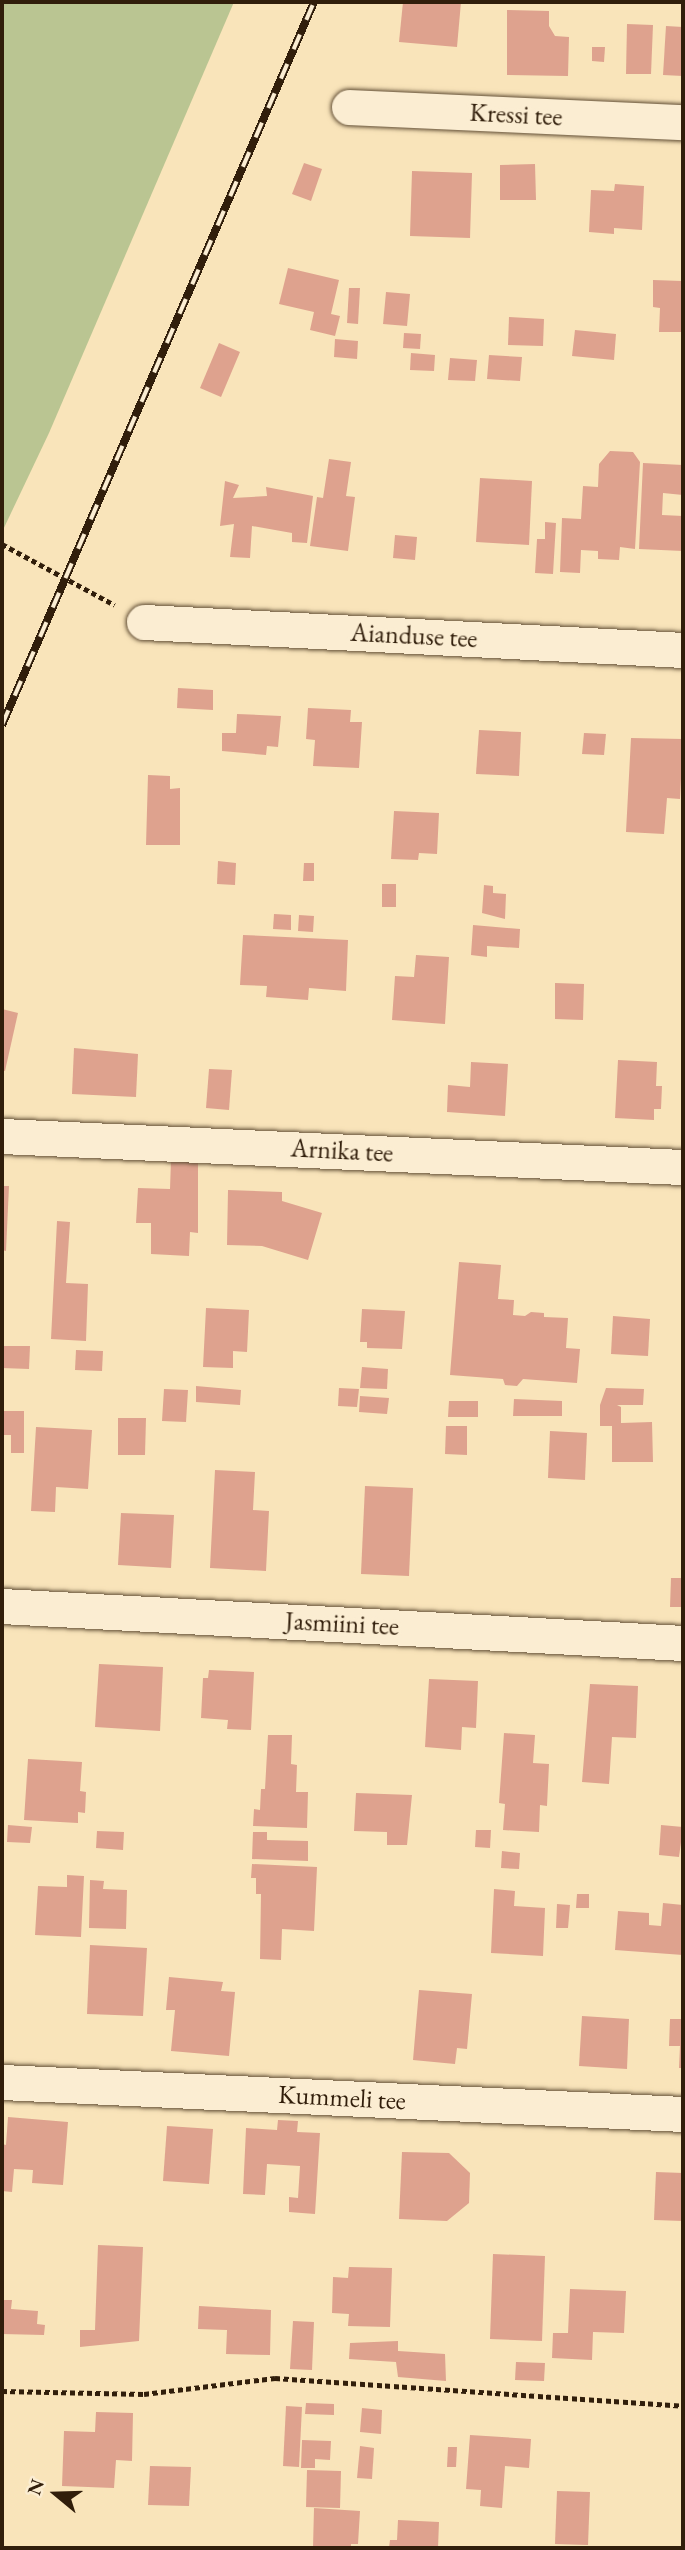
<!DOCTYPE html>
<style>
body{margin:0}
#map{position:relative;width:685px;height:2550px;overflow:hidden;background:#f9e4ba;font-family:"EB Garamond",serif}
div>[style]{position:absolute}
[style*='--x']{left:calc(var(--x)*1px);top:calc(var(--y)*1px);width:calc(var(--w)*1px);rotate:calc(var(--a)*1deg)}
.green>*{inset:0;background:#bac592}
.building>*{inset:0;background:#dea28e}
.path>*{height:4.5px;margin-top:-2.25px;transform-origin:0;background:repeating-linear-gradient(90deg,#311e0b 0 5px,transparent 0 8.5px)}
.roads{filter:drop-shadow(0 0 2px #635037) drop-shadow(0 0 2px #635037)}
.street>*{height:35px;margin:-17.5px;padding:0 17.5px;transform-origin:17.5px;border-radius:17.5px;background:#fbedd2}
.rail>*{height:8px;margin-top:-4px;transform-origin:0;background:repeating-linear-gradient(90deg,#fbedd2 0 16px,#311e0b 0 32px);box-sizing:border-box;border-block:2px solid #311e0b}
span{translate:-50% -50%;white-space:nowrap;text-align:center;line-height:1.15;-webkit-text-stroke:7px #fbedd2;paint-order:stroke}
.street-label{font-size:26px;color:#311e0b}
.frame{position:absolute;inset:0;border:4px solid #311e0b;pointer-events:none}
.north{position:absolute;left:21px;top:2459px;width:70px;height:70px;-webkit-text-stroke:5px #fbedd2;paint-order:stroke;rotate:289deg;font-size:19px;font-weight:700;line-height:28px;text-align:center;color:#311e0b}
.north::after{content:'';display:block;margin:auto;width:24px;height:32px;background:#311e0b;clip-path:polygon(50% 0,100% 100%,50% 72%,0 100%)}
</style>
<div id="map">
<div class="green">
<div style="clip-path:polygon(2px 2px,234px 2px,49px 433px,2px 532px)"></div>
</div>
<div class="building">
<div style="clip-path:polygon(403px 2px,461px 2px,457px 47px,399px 42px)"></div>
<div style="clip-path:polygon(507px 10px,549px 11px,549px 26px,555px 36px,569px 37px,568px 76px,507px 75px)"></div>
<div style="clip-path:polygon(627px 24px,653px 25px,651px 74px,626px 74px)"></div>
<div style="clip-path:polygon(666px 26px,683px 27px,683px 76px,663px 75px)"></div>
<div style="clip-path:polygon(592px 47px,605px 47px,604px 62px,592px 61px)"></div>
<div style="clip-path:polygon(304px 163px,322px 169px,311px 201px,292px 194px)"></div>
<div style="clip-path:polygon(535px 164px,536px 200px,500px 200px,500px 165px)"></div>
<div style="clip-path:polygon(412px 171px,472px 173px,470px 238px,410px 236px)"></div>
<div style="clip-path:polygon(615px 184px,644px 186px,642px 230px,614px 228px,614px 234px,589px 232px,591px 190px,614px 191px)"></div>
<div style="clip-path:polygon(288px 268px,339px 280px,331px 314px,340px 316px,335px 336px,310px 330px,314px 312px,279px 304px)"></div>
<div style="clip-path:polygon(653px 280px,682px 281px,683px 332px,659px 332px,660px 308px,653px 307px)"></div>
<div style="clip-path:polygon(349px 288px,360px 288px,358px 324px,347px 323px)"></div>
<div style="clip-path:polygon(386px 292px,410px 294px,407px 326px,383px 324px)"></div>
<div style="clip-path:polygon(509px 317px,544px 319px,543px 346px,508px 345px)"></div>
<div style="clip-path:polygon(575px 330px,616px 334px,614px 360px,572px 356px)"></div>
<div style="clip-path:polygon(404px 333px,421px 334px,420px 349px,403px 348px)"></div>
<div style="clip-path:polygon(335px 339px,358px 341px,357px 359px,334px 357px)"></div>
<div style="clip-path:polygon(219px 343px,240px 352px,221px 397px,200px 388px)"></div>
<div style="clip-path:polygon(411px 353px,435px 355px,434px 371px,410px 370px)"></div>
<div style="clip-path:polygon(489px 355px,522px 357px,520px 381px,487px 379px)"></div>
<div style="clip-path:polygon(450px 358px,477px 360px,475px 381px,448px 380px)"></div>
<div style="clip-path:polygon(610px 451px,633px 452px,640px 462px,635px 549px,620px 547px,619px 560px,598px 559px,598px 551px,581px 550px,580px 573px,560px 572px,562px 518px,581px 519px,583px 486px,598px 487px,599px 464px)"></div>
<div style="clip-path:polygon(329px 459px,351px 462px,346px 496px,355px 497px,348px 551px,310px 546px,317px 497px,323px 498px)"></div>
<div style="clip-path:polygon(643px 463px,683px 465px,683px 495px,663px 493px,662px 515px,683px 516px,683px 551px,639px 549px)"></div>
<div style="clip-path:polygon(480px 478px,532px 481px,529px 545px,476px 542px)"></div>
<div style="clip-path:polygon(225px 481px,239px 485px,233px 498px,267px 496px,266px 487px,313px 496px,307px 543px,292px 542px,292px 533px,252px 526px,250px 558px,230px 557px,234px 524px,220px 526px)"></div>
<div style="clip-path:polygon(545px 522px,556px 523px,553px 574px,535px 573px,537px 539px,545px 539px)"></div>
<div style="clip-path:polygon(395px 535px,417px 537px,415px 560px,393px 558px)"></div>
<div style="clip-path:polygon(178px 688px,213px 690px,213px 710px,177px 708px)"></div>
<div style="clip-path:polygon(308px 708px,351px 710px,350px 722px,362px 722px,359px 768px,313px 766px,315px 740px,306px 739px)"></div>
<div style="clip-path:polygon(237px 714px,281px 716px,278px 747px,267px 746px,266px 755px,222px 751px,222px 733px,236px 733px)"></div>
<div style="clip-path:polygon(479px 730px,521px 732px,519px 776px,476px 774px)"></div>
<div style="clip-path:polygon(584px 733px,606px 734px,604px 755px,582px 754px)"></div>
<div style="clip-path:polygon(631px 738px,683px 739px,680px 799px,667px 798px,664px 834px,626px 832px)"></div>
<div style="clip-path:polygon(148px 775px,170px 776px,170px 789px,180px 788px,180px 845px,146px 845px)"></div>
<div style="clip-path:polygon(394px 811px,439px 813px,437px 854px,419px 853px,418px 860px,391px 859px)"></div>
<div style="clip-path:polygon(218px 861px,236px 863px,235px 885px,217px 884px)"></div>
<div style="clip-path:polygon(304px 863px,314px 863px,314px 881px,303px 881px)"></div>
<div style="clip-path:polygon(382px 884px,396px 884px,396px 907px,382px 907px)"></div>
<div style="clip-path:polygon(484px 885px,493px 886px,493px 893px,506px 894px,505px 919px,482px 913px)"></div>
<div style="clip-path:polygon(274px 914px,291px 915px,291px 930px,273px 929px)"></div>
<div style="clip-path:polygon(299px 915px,314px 916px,313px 932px,298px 931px)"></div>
<div style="clip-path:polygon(473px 925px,520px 929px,519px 948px,487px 946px,487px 957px,471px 955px)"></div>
<div style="clip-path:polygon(243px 935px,348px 940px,346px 991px,309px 988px,308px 1000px,266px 997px,267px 986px,240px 985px)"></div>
<div style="clip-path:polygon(416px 955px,449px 957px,445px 1024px,392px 1020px,395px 976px,414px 977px)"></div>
<div style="clip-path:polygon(555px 983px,584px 984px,583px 1020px,555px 1019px)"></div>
<div style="clip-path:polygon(2px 1009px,18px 1013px,5px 1071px,2px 1070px)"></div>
<div style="clip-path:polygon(74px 1048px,138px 1054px,136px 1097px,72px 1094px)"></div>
<div style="clip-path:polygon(618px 1060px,657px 1062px,656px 1086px,662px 1086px,661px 1109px,654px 1109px,654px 1120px,615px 1118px)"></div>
<div style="clip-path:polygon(471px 1062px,508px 1064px,505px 1116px,447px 1112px,448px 1085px,470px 1087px)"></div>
<div style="clip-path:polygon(209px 1069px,232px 1070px,229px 1110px,206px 1108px)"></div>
<div style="clip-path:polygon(171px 1160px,198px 1161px,198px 1233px,190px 1232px,189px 1256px,151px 1254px,151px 1223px,136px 1223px,138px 1188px,170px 1189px)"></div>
<div style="clip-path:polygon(2px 1186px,9px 1186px,6px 1251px,2px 1250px)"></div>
<div style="clip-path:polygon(228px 1190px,282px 1192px,282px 1201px,322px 1213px,308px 1260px,262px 1246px,227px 1245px)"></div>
<div style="clip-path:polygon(57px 1221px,70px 1222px,66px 1283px,88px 1284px,86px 1341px,51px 1339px)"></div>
<div style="clip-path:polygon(459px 1262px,501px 1265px,498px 1299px,514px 1300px,513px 1315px,525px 1316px,531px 1312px,544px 1313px,544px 1317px,568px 1318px,566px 1348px,580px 1349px,577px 1383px,523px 1379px,517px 1386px,505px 1385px,503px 1379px,450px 1375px)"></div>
<div style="clip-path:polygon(206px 1308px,249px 1310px,247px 1352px,233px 1351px,233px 1368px,203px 1367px)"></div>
<div style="clip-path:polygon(362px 1309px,405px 1311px,402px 1349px,367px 1348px,367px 1342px,360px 1342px)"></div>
<div style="clip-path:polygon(613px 1316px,650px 1319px,648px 1356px,611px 1354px)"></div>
<div style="clip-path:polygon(2px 1346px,30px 1346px,29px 1369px,2px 1368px)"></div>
<div style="clip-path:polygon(76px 1350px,103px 1351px,102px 1371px,75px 1370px)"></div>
<div style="clip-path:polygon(362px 1367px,388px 1369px,387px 1389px,360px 1388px)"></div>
<div style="clip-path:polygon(196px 1386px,241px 1390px,240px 1405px,196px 1402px)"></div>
<div style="clip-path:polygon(339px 1388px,359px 1389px,357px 1407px,338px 1406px)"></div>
<div style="clip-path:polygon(606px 1388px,644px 1389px,643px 1405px,617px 1405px,621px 1407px,621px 1423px,652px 1422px,653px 1462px,612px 1462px,612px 1426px,600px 1426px,600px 1405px)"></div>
<div style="clip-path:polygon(164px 1389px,188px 1390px,186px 1422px,162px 1421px)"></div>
<div style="clip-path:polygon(360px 1396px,389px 1398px,387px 1414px,359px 1412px)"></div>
<div style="clip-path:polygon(514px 1399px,562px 1401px,562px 1416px,513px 1416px)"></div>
<div style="clip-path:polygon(449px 1401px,478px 1401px,478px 1417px,448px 1417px)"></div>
<div style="clip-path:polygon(2px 1411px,24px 1411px,24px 1453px,11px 1453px,11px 1435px,2px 1435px)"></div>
<div style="clip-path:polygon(118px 1418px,146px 1418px,145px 1455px,118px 1455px)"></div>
<div style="clip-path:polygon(446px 1426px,467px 1426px,467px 1455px,445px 1454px)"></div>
<div style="clip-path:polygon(36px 1427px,92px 1430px,88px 1489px,56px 1487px,55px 1512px,31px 1511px)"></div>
<div style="clip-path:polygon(550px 1431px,587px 1433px,585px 1480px,548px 1478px)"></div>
<div style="clip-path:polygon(215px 1470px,255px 1472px,253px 1510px,269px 1511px,266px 1571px,210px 1568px)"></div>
<div style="clip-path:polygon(365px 1486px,413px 1488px,409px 1576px,361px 1574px)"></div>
<div style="clip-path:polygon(121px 1513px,174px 1515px,171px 1568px,118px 1565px)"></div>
<div style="clip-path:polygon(671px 1578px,683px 1578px,683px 1607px,670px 1607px)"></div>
<div style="clip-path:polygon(99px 1664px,163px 1667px,160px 1731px,95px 1727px)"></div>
<div style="clip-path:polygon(209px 1670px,254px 1672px,251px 1730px,227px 1729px,228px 1720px,201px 1718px,203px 1678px,208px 1678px)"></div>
<div style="clip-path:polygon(429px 1679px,478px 1681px,476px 1728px,462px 1727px,461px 1750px,425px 1747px)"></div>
<div style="clip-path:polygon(590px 1684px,638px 1686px,636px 1738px,612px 1737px,609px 1784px,582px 1782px)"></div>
<div style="clip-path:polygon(504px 1733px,535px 1735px,533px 1763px,549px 1764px,547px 1806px,540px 1805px,539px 1832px,503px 1830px,505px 1804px,499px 1803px)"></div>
<div style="clip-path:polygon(268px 1735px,292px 1735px,291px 1764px,297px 1765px,296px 1792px,308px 1792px,307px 1828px,253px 1826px,254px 1809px,260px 1810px,261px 1789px,265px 1789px)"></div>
<div style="clip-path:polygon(28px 1759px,82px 1762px,80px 1791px,86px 1792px,85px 1813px,78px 1812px,78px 1823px,24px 1820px)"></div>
<div style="clip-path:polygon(356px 1793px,412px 1795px,407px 1845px,387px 1845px,387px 1832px,354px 1831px)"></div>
<div style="clip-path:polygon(8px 1825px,32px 1827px,30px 1843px,7px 1842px)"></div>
<div style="clip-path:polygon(661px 1825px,683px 1827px,679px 1857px,659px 1855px)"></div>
<div style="clip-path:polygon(476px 1830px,491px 1830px,490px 1848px,475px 1847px)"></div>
<div style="clip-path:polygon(97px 1831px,124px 1832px,123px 1850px,96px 1848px)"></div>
<div style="clip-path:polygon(253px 1832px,267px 1832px,267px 1840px,308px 1841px,308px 1861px,252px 1859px)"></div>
<div style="clip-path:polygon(502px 1851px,520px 1853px,519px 1869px,501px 1868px)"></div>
<div style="clip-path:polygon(252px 1864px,317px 1867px,314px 1931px,282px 1929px,281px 1960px,260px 1959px,261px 1894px,256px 1894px,256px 1878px,251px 1878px)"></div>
<div style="clip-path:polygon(67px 1875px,84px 1876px,81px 1937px,35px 1935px,38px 1886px,67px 1887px)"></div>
<div style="clip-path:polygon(90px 1880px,104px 1881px,103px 1889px,127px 1890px,126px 1929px,89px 1928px)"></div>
<div style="clip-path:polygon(494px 1889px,515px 1891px,514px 1906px,545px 1908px,543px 1956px,491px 1953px)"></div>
<div style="clip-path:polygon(577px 1894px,589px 1894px,589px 1908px,576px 1908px)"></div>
<div style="clip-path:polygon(663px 1903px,683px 1905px,683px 1955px,615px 1950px,618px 1911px,649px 1913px,649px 1925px,661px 1926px)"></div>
<div style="clip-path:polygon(557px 1904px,570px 1905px,568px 1928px,556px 1928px)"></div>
<div style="clip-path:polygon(90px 1945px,147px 1948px,143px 2016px,87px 2014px)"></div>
<div style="clip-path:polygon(169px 1977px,223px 1982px,221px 1991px,235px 1992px,229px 2056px,171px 2051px,175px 2010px,166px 2010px)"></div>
<div style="clip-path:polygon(419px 1990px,472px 1994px,467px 2049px,457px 2048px,455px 2064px,413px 2060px)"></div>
<div style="clip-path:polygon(582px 2016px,629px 2019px,627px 2069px,579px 2066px)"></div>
<div style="clip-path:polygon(670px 2019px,683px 2019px,683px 2068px,679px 2068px,680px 2046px,669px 2046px)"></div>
<div style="clip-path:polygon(8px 2117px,68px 2122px,63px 2185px,32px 2183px,33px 2170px,14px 2169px,12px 2192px,2px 2191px,2px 2144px,6px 2145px)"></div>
<div style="clip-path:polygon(278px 2120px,298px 2121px,297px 2132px,320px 2133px,315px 2214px,289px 2212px,289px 2197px,298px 2198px,300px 2166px,267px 2164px,265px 2195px,243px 2194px,246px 2128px,277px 2130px)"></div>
<div style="clip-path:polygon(167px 2126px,213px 2129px,209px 2184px,163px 2181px)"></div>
<div style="clip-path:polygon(402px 2152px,449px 2153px,470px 2173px,469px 2203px,447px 2221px,399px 2219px)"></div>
<div style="clip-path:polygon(656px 2172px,683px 2173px,683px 2221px,654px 2220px)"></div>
<div style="clip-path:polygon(98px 2245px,143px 2247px,139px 2341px,80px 2347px,80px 2330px,95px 2330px)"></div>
<div style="clip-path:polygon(493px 2254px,545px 2256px,542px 2341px,490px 2339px)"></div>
<div style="clip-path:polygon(349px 2267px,392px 2268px,390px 2327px,348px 2326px,349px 2314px,332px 2313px,333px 2277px,348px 2278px)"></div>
<div style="clip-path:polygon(570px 2289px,626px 2291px,624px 2333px,593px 2332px,592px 2360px,552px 2358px,553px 2333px,568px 2333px)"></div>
<div style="clip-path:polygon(2px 2300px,12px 2300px,11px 2309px,38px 2311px,37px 2324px,45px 2325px,44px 2335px,2px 2334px)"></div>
<div style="clip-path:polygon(199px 2306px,271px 2310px,270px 2355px,226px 2354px,227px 2330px,198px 2329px)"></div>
<div style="clip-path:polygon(293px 2321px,314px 2322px,312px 2370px,290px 2369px)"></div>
<div style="clip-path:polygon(398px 2341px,398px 2351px,445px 2354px,446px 2381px,398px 2377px,396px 2362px,349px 2359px,350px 2343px)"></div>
<div style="clip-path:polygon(516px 2362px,545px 2363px,544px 2381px,515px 2380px)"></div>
<div style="clip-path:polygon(306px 2403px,334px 2404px,334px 2415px,305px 2414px)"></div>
<div style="clip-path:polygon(286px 2406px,302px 2407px,299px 2467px,283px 2466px)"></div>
<div style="clip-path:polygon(362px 2408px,382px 2410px,381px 2434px,360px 2432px)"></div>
<div style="clip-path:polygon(96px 2412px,133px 2413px,132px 2461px,116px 2460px,114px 2488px,62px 2486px,64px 2431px,95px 2432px)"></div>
<div style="clip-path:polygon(470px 2435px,531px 2439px,529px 2468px,505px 2466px,502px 2508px,480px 2506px,481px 2490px,466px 2489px)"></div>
<div style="clip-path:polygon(302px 2440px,331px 2441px,330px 2460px,315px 2459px,315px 2468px,301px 2468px)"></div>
<div style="clip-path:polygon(360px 2446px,374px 2448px,372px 2479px,357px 2478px)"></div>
<div style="clip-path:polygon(448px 2447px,457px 2447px,456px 2467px,447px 2467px)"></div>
<div style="clip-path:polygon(150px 2466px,191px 2467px,189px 2506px,148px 2505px)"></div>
<div style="clip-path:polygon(307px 2470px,341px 2471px,340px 2508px,306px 2507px)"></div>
<div style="clip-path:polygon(557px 2491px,590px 2492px,588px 2545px,555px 2544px)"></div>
<div style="clip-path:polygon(314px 2508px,360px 2511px,358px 2544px,351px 2544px,351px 2548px,313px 2548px)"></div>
<div style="clip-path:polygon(398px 2520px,439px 2522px,438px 2548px,389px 2548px,390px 2540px,397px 2540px)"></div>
</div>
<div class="path">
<div style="--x:2;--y:544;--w:128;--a:28.4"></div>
<div style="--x:2;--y:2391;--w:142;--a:1.2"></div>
<div style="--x:144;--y:2394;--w:132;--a:-7"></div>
<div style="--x:275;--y:2378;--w:409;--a:3.9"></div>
</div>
<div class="roads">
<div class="street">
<div style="--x:349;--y:107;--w:334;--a:2.6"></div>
<div style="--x:144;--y:622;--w:540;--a:2.97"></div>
<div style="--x:2;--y:1136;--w:682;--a:2.61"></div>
<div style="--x:2;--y:1606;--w:682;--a:3.11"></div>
<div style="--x:2;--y:2082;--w:682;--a:2.69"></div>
</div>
</div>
<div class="rail">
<div style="--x:2;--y:725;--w:787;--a:-66.66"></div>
</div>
<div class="street-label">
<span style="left:516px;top:115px;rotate:3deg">Kressi tee</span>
<span style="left:414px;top:636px;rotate:3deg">Aianduse tee</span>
<span style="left:342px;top:1151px;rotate:3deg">Arnika tee</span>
<span style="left:342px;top:1624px;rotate:3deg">Jasmiini tee</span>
<span style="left:342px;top:2098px;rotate:3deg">Kummeli tee</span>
</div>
<div class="frame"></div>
<div class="north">N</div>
</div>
